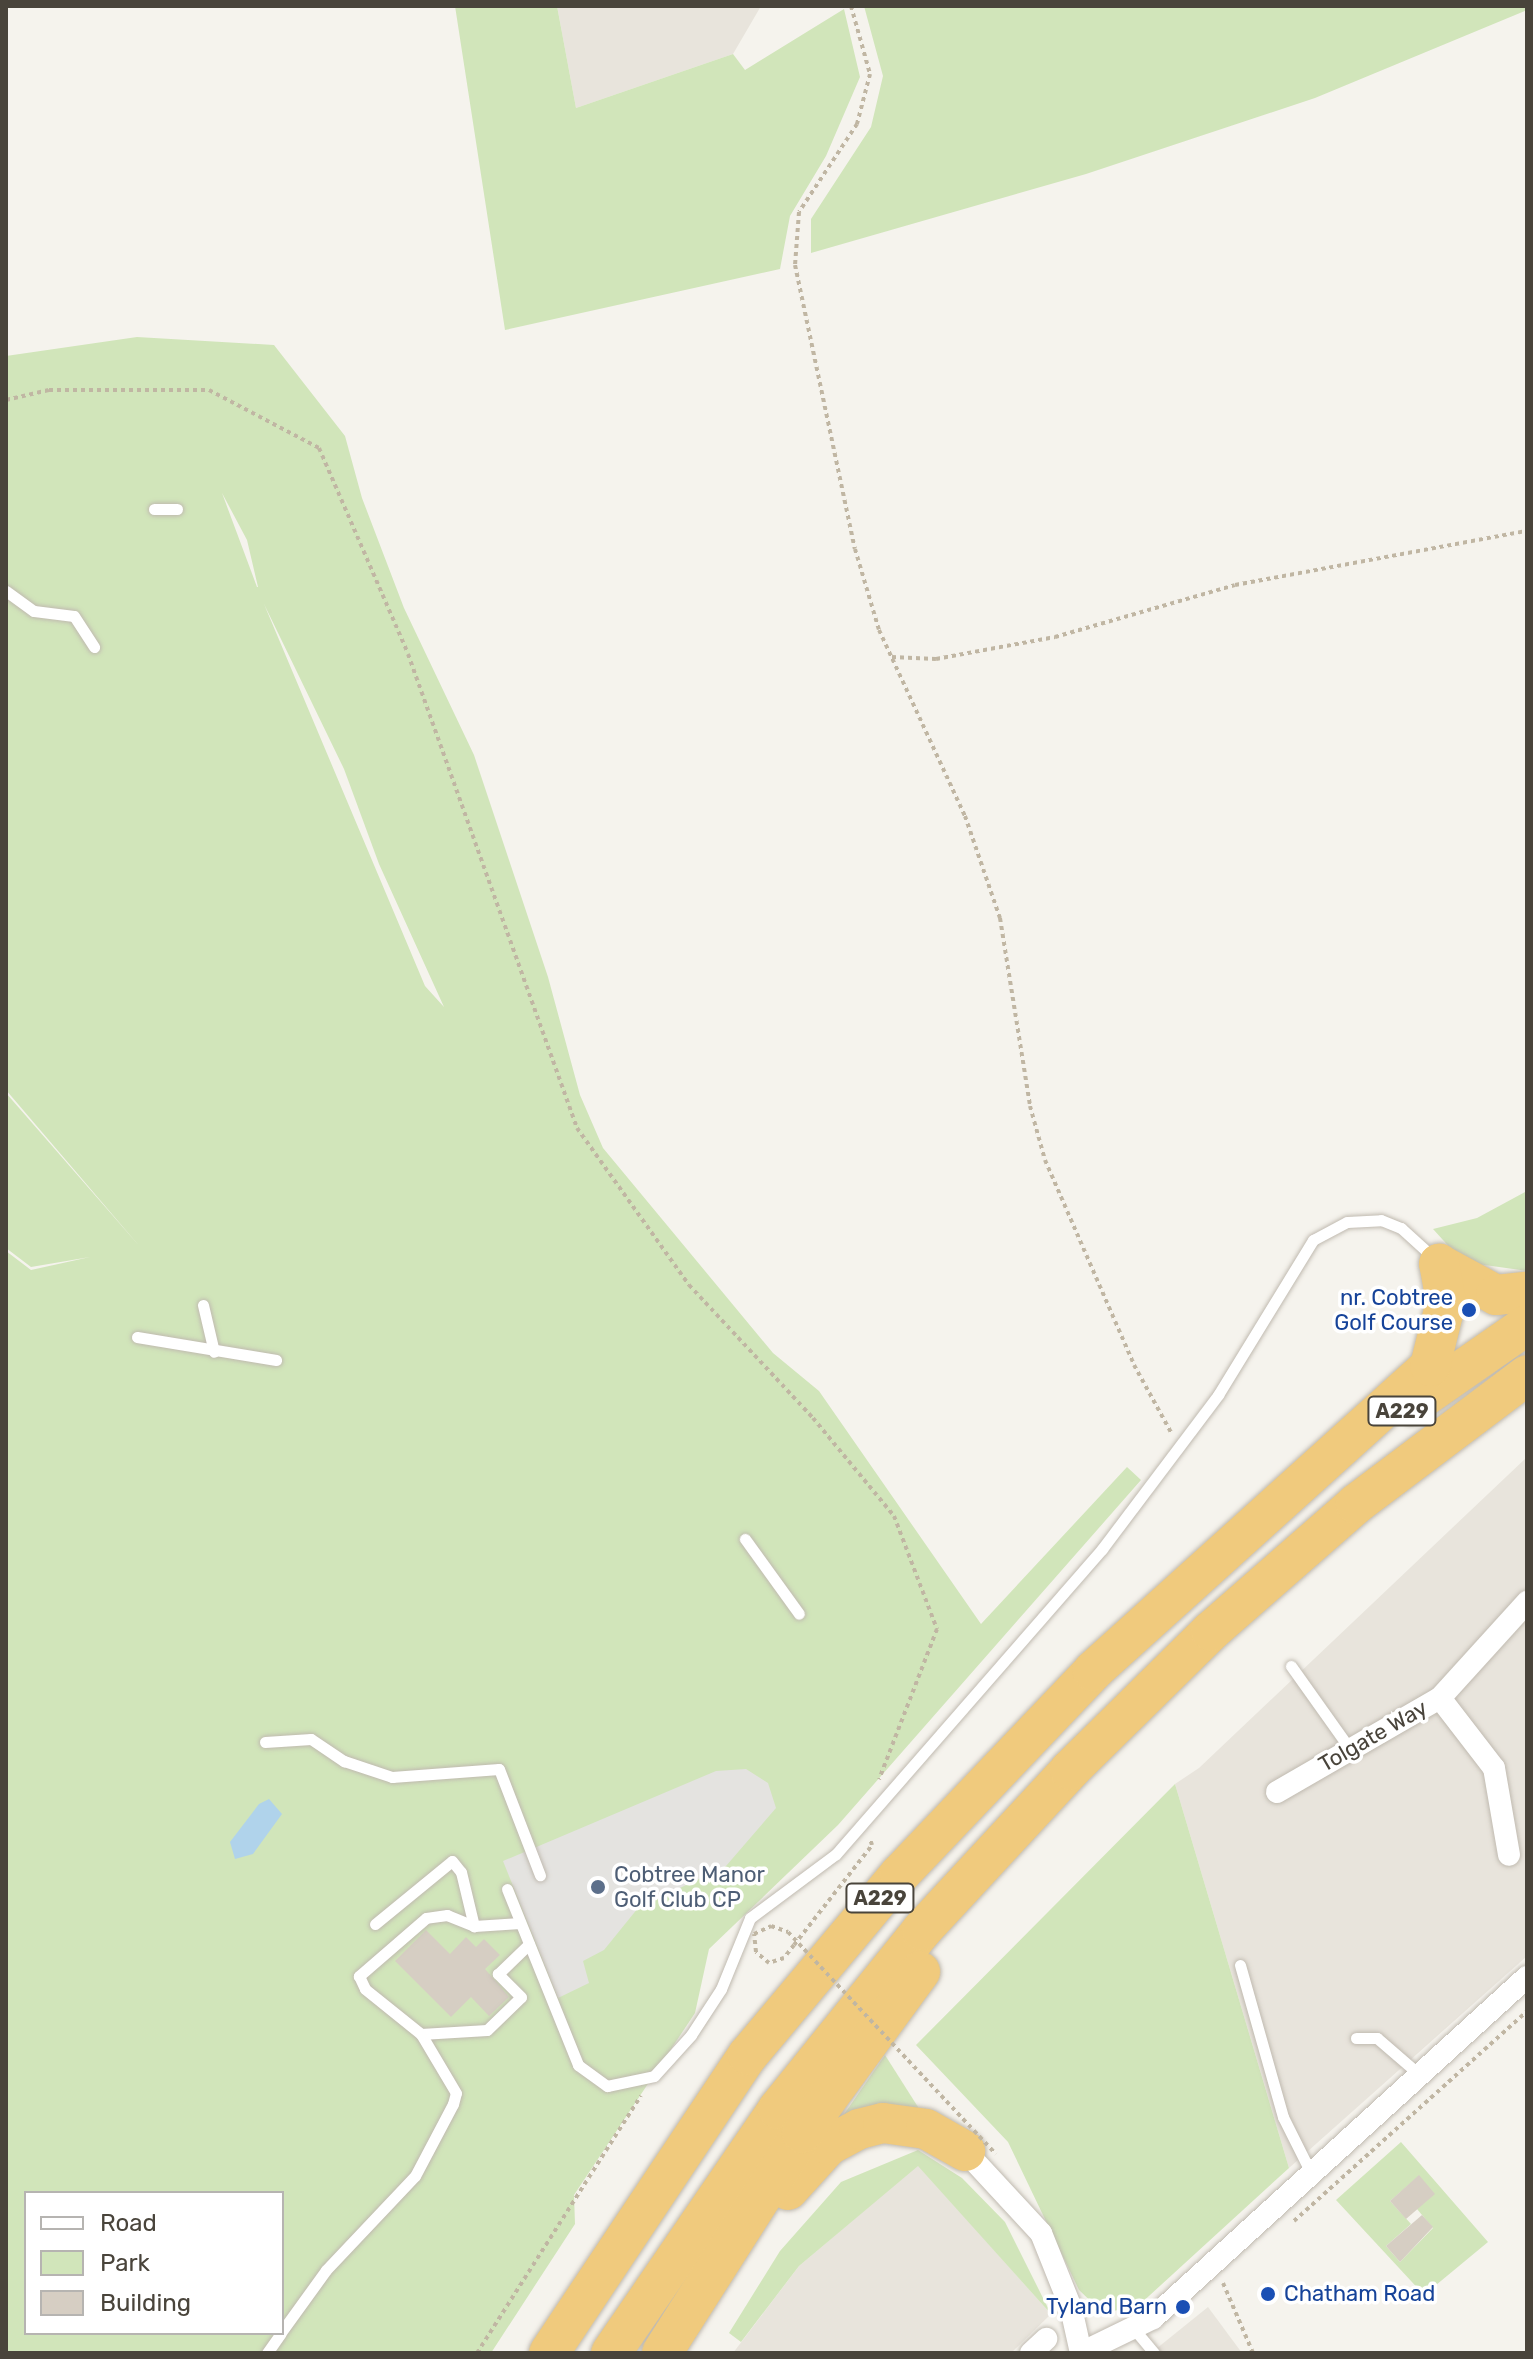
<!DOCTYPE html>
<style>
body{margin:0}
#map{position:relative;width:1533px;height:2359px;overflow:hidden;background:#f5f3ed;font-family:Rubik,sans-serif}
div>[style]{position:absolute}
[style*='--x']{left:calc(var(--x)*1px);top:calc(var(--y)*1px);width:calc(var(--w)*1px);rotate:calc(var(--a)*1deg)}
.residential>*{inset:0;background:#e8e4dc}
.green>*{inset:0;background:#d1e5ba}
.parking>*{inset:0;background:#e4e3e0}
.water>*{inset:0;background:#b0d3eb}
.building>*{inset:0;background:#d6cec3}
.path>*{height:4px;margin-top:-2px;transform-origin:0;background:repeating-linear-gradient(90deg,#c0b6a3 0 4px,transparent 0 8px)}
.roads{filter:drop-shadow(0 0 2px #c0bab0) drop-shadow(0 0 2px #c0bab0)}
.lane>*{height:11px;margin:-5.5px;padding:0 5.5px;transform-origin:5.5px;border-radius:5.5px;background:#fff}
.street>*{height:22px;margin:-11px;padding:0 11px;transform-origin:11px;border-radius:11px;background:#fff}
.highway>*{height:40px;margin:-20px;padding:0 20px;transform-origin:20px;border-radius:20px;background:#f0ca7d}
.path-bridge>*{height:4px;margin-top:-2px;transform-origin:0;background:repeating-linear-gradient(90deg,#c0b6a3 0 4px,transparent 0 8px)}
.dots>*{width:22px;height:22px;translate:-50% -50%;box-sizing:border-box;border:4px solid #fff;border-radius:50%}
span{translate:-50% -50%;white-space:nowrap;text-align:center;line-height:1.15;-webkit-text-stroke:7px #fff;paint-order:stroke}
.shield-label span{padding:2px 6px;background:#fff;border:2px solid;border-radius:6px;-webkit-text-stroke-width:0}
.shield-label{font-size:20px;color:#49443b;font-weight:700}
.transit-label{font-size:22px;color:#164399}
.right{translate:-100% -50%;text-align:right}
.left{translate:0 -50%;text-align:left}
.street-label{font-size:22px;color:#49443b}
.service-label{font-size:22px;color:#4e5e75}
.frame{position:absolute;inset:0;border:8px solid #49443b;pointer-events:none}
.legend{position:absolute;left:24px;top:2191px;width:260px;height:144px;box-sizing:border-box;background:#fff;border:2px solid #b6b4b1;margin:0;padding:10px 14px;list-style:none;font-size:24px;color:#49443b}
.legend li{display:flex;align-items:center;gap:16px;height:40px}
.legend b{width:40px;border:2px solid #b6b4b1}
</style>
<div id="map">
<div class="residential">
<div style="clip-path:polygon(557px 6px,761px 6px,733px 54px,576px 108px)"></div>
<div style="clip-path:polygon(1527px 1457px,1527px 1956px,1289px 2168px,1175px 1784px,1199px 1768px)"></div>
<div style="clip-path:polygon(918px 2165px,1051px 2314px,1011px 2353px,733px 2353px,799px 2266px)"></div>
<div style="clip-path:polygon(1208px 2307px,1242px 2353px,1151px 2353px)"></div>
</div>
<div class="green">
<div style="clip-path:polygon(455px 6px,557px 6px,576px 108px,733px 54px,745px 70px,844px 9px,860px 77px,826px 156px,790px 216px,780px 269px,505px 330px)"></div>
<div style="clip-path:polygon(864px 6px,1527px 6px,1527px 10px,1315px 98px,1086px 174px,811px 253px,811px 219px,871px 127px,883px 76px)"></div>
<div style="clip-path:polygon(evenodd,137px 337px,274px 345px,345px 436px,362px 498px,404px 608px,474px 755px,548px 977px,580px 1095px,603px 1148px,773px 1353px,819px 1391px,981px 1624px,1127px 1467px,1141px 1480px,838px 1825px,709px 1949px,695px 2013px,574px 2195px,575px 2224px,491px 2353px,6px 2353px,6px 1251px,31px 1270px,90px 1257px,31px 1267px,6px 1248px,6px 1093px,141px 1248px,6px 1090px,6px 356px,137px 337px,222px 493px,247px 540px,258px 587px,257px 587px,222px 493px,137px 337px,264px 604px,344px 769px,379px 864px,444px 1007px,425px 986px,264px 604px,137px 337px,26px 2193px,282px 2193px,282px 2333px,26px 2333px,26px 2193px)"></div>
<div style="clip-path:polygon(1527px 1191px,1527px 1271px,1463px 1262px,1433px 1229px,1477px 1218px)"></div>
<div style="clip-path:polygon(1175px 1784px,1289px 2168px,1138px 2306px,1103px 2313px,1079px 2290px,1008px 2142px,916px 2045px)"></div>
<div style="clip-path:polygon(885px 2055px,925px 2118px,827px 2139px)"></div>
<div style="clip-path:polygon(evenodd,1401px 2142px,1488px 2242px,1424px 2295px,1336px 2200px,1401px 2142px,1419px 2176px,1417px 2209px,1433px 2228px,1400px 2262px,1386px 2246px,1411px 2224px,1390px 2201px,1419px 2176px)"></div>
<div style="clip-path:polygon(918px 2150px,962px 2178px,1005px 2222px,1051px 2314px,918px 2166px,799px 2266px,741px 2342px,729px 2333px,780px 2251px,841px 2182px)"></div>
</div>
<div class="parking">
<div style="clip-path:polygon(746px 1769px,768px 1783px,776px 1808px,726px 1866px,638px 1908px,604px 1950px,583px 1961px,589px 1983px,558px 1998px,503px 1861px,716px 1771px)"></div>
</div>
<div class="water">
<div style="clip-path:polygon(269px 1799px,282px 1814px,253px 1854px,235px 1859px,230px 1842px,259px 1804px)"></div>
</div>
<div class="building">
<div style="clip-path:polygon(426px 1930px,450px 1954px,466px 1937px,476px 1947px,484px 1939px,500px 1955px,485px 1969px,509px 1997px,489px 2016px,471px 1997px,451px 2017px,395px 1961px)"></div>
<div style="clip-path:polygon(1419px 2175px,1435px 2194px,1406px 2219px,1390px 2201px)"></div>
<div style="clip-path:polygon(1422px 2215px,1433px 2227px,1400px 2262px,1386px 2246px)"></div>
</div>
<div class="path">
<div style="--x:851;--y:6;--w:71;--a:74.4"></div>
<div style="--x:870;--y:74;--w:52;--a:104.6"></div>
<div style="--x:857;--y:124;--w:105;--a:123.4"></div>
<div style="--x:799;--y:212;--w:53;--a:94.3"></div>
<div style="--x:795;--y:265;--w:290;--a:78.1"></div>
<div style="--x:855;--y:549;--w:84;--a:73.5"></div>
<div style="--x:879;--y:630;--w:205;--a:65.2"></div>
<div style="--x:965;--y:816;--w:108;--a:71.1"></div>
<div style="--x:1000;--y:918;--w:190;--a:80.9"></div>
<div style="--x:1030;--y:1106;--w:56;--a:74.5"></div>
<div style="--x:1045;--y:1160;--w:223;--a:66.5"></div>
<div style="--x:1134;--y:1365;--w:79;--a:61.2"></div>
<div style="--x:6;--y:400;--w:44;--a:-13.1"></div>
<div style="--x:49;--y:390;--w:160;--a:0"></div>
<div style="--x:209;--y:390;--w:124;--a:27.8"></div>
<div style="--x:319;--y:448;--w:224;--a:66.6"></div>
<div style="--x:408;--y:654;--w:503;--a:70.38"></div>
<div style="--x:577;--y:1128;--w:193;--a:54.5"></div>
<div style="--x:689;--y:1285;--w:182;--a:47"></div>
<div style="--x:813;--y:1418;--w:127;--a:50.4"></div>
<div style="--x:894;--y:1516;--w:121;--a:69.2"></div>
<div style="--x:937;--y:1629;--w:161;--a:111.1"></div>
<div style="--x:892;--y:657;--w:44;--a:2.6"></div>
<div style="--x:936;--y:659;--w:121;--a:-10.5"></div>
<div style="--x:1055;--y:637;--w:187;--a:-16.1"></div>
<div style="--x:1235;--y:585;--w:297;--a:-10.5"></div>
<div style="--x:794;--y:1945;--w:127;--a:-52"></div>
<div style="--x:872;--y:1845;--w:6;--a:-108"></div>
<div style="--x:1294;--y:2221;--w:314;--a:-42"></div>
<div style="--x:1223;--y:2283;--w:76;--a:66.8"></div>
<div style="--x:477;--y:2353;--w:305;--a:-57.5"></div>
</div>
<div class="roads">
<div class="lane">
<div style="--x:154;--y:509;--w:23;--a:0"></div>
<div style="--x:6;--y:591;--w:34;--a:36"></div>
<div style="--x:34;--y:611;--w:40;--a:7.1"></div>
<div style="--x:74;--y:616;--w:37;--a:57"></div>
<div style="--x:203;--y:1305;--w:48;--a:76.8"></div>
<div style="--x:137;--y:1337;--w:141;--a:9.4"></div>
<div style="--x:745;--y:1539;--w:92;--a:54.2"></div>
<div style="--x:1291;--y:1666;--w:102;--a:54.6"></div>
<div style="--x:265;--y:1742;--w:46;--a:-3.7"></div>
<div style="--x:311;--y:1739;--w:40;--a:34"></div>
<div style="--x:344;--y:1761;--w:51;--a:18.4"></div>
<div style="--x:392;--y:1777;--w:107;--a:-4.3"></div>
<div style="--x:499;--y:1769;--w:114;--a:68.9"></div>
<div style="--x:507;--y:1889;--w:190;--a:68"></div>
<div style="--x:578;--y:2065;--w:36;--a:36"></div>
<div style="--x:607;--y:2086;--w:48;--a:-12"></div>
<div style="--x:654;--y:2076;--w:55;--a:-47.9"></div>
<div style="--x:691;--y:2035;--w:55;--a:-56.9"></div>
<div style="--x:721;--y:1989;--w:77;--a:-67.8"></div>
<div style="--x:750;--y:1918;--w:107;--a:-36.7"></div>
<div style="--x:836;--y:1854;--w:405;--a:-48.9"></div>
<div style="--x:1102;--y:1549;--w:193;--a:-53"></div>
<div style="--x:1218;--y:1395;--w:182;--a:-58.5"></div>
<div style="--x:1313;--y:1240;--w:38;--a:-28"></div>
<div style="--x:1347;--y:1222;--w:34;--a:-3"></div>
<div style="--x:1381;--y:1220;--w:22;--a:22"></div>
<div style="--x:1401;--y:1228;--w:45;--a:42.3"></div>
<div style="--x:520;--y:1923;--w:46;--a:176.3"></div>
<div style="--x:474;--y:1926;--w:29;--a:-158"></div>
<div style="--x:447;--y:1915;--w:21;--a:172"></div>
<div style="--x:426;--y:1918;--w:89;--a:139.1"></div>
<div style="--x:359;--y:1976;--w:14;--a:65"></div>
<div style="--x:365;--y:1989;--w:72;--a:38.8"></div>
<div style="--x:421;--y:2034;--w:66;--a:-3.5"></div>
<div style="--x:487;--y:2030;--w:47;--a:-44.1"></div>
<div style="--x:521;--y:1997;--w:33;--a:-135"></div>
<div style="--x:498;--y:1974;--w:43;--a:-44.1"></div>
<div style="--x:375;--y:1924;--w:99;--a:-39.3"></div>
<div style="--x:452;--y:1861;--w:14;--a:51"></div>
<div style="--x:461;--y:1872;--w:56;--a:76.5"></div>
<div style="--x:1240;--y:1965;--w:158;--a:74.2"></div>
<div style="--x:1283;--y:2117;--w:65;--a:63.4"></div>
<div style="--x:1356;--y:2038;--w:21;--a:0"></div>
<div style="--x:1377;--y:2038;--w:58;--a:40.8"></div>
<div style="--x:1134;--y:2329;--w:31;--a:50"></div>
<div style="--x:282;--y:2331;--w:75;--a:-54.2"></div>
<div style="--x:326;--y:2270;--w:129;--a:-46.6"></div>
<div style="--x:415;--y:2176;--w:81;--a:-62.2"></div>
<div style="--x:453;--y:2104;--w:11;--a:-75"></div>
<div style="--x:456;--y:2093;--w:69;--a:-120.7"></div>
<div style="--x:267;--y:2353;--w:24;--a:-55"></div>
</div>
<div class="street">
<div style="--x:1440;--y:1698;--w:88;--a:52.4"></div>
<div style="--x:1494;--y:1768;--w:88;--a:80.2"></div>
<div style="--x:1277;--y:1792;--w:188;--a:-30"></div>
<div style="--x:1440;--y:1698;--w:130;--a:-47.8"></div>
<div style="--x:965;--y:2151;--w:112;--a:47.2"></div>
<div style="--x:1041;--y:2233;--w:81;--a:68.2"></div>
<div style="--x:1071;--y:2308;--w:46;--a:77.5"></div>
<div style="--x:1031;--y:2353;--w:21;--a:-43"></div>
<div style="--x:1081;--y:2353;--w:80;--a:-25.9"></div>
<div style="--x:1153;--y:2318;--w:506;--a:-42.36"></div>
</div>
<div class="highway">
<div style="--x:1439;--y:1264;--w:65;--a:28.5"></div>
<div style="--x:1496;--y:1295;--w:31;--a:-6"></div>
<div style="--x:1412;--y:1405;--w:140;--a:-34.8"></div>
<div style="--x:788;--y:2190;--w:61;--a:-47.7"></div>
<div style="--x:829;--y:2145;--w:34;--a:-28"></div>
<div style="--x:859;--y:2129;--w:25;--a:-14"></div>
<div style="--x:883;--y:2123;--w:43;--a:7.9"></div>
<div style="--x:926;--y:2129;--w:45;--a:29.4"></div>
<div style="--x:549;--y:2353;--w:358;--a:-56.3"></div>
<div style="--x:748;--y:2055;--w:236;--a:-50"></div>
<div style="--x:900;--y:1874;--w:280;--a:-46.4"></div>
<div style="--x:1093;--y:1671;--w:455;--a:-42.1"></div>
<div style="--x:1430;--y:1366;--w:66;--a:-76"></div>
<div style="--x:1446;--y:1302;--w:39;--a:-100"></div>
<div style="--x:611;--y:2353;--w:296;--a:-55.6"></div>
<div style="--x:778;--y:2109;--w:230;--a:-51.2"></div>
<div style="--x:922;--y:1930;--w:218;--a:-47.2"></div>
<div style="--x:1070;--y:1770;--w:198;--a:-44.6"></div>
<div style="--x:1211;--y:1631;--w:193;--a:-41.2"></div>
<div style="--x:1356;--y:1504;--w:214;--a:-37"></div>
<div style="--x:662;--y:2353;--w:261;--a:-57.5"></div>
<div style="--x:802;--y:2133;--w:200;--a:-53.8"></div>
</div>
</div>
<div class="path-bridge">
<div style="--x:794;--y:1945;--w:16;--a:128"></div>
<div style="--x:784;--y:1958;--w:16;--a:162"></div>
<div style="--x:769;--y:1963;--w:17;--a:-140"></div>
<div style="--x:756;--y:1952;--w:18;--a:-96"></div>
<div style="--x:754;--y:1934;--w:19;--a:-25"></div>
<div style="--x:771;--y:1926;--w:18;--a:19"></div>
<div style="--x:788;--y:1932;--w:304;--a:46.9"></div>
</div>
<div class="dots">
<div style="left:1469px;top:1310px;background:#1a4fb4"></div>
<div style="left:598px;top:1887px;background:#5c6f8a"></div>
<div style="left:1268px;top:2294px;background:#1a4fb4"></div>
<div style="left:1183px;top:2307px;background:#1a4fb4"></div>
</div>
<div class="shield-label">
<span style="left:1402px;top:1411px">A229</span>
<span style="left:880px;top:1898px">A229</span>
</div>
<div class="transit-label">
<span class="right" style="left:1453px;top:1310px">nr. Cobtree<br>Golf Course</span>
<span class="left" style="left:1284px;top:2294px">Chatham Road</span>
<span class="right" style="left:1167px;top:2307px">Tyland Barn</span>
</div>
<div class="street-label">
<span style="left:1373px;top:1736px;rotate:-30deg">Tolgate Way</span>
</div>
<div class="service-label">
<span class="left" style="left:614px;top:1887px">Cobtree Manor<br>Golf Club CP</span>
</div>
<div class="frame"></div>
<ul class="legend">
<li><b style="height:10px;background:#fff"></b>Road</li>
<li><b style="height:22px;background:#d1e5ba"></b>Park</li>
<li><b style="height:22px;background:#d6cec3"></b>Building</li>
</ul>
</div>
